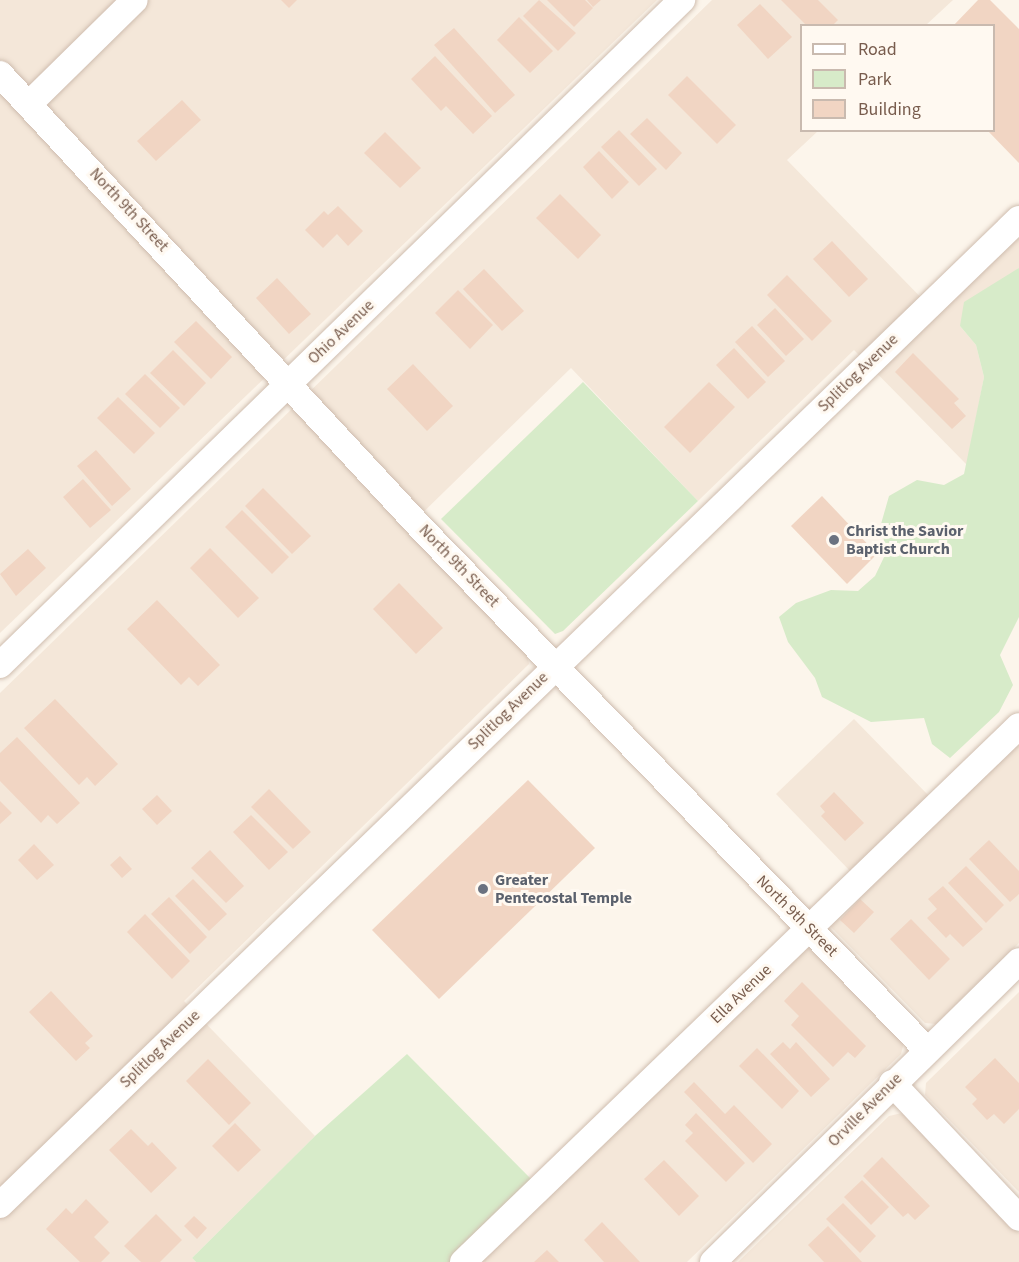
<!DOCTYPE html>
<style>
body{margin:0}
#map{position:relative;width:1019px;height:1262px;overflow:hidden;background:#fcf5eb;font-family:"Source Sans 3",sans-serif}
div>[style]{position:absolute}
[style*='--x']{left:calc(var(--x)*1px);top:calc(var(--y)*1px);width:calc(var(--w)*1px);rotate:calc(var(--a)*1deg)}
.residential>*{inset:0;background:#f4e7d9}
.green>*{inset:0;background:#d7ebc9}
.building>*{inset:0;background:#f1d5c3}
.roads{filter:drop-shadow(0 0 2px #cfbdaf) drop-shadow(0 0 2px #cfbdaf)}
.minor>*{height:26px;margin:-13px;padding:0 13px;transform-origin:13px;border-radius:13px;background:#fff}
.dots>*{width:16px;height:16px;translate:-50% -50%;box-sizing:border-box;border:3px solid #fff9f1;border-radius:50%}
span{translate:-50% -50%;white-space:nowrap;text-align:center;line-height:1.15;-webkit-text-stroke:6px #fff9f1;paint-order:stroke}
.street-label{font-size:16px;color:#785c4d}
.worship-label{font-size:16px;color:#5b616d;font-weight:700}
.left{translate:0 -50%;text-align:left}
.legend{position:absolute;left:800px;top:24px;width:195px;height:108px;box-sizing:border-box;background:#fff9f1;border:2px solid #c9baaf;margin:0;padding:8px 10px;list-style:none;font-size:18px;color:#785c4d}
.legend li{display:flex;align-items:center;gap:12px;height:30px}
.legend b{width:30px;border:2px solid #c9baaf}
</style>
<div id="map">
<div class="residential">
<div style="clip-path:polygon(0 0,657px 0,0 633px)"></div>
<div style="clip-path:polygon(712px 0,953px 0,926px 25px,802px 26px,802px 130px,818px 131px,787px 160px,937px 314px,1019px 235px,1019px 268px,960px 326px,976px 345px,984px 377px,967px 465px,854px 350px,698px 501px,571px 368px,405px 530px,527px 653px,529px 664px,184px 1001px,315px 1136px,192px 1258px,196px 1262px,0 1262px,0 693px)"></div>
<div style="clip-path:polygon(854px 719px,929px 796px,850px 871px,776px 794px)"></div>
<div style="clip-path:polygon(1019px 741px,1019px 943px,936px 1024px,925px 1023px,829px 925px)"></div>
<div style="clip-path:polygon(807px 946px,904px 1042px,901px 1054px,687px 1262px,481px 1262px)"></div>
<div style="clip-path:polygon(1019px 992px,1019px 1192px,925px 1095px,926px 1083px)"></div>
<div style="clip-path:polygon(902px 1113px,1019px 1233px,1019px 1262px,738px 1262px,889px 1116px)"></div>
</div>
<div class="green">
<div style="clip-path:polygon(1019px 268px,1019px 617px,1000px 655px,1013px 685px,999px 712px,950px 758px,932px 744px,924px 718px,871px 722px,822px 697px,815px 678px,788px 642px,779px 617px,796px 603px,831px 590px,858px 591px,875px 576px,886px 553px,881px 524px,889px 496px,917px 480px,944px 485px,964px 474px,984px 377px,976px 345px,960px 326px,964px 302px)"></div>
<div style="clip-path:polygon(583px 382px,698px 501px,563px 631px,555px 634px,441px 519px)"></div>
<div style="clip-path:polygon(407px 1054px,534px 1182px,450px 1262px,196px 1262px,192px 1258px,315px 1136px)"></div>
</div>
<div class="building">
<div style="clip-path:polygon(281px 0,297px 0,289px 8px)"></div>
<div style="clip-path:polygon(539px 0,576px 33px,558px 51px,523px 16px)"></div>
<div style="clip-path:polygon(547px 0,585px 0,593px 8px,574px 27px)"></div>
<div style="clip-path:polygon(587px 0,601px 0,593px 7px)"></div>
<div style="clip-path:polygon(781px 0,818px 0,838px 20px,832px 26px,807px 26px)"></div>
<div style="clip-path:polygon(978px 0,990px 0,1019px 29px,1019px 163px,987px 130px,994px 130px,994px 26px,953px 26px)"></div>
<div style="clip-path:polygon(760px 4px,792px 37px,768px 59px,737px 25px)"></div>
<div style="clip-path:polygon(519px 17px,553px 51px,530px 73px,497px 40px)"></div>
<div style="clip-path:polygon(454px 28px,515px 95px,495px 113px,434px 45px)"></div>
<div style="clip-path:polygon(435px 56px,492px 116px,473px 134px,446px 106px,441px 111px,411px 79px)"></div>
<div style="clip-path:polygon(687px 76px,736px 125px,717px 144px,668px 95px)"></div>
<div style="clip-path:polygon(182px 100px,201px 120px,156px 161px,137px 141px)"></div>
<div style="clip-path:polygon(647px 118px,682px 153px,666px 170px,630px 134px)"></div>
<div style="clip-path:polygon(619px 130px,657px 169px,639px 186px,601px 147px)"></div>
<div style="clip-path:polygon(385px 132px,421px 168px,400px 188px,364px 153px)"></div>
<div style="clip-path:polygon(599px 151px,629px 182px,612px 199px,583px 167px)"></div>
<div style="clip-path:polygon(560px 194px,601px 235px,578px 259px,536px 218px)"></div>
<div style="clip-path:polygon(338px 206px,363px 231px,348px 246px,337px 234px,323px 248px,305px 230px,324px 211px,328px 215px)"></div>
<div style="clip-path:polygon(832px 241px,868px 279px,849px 297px,813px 259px)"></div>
<div style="clip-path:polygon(484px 269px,524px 311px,502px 331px,463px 289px)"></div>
<div style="clip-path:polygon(787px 275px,832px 321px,812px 341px,767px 295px)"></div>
<div style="clip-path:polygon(277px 278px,311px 314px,289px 334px,256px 298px)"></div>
<div style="clip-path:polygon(458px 290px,493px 325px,470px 349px,435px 313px)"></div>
<div style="clip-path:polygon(775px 308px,804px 339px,786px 356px,757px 325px)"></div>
<div style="clip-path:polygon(196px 321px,232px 357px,211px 379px,174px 342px)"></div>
<div style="clip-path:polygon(752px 326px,785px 361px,768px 377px,735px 342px)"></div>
<div style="clip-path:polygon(734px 348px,766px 382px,748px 399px,716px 365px)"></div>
<div style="clip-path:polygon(173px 350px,206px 383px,184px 406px,150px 373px)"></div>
<div style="clip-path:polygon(913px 353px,959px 399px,954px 403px,966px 416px,952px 429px,895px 372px)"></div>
<div style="clip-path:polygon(413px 364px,453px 406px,427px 431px,387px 389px)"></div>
<div style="clip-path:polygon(145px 374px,180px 408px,160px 428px,125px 394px)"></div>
<div style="clip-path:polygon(709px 382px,735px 407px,690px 453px,664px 427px)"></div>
<div style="clip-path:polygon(118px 397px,155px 433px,134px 454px,97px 418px)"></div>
<div style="clip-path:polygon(96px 450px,131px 489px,112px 506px,77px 466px)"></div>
<div style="clip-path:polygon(83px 479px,111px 510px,90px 528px,63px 497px)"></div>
<div style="clip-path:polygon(263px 488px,311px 536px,292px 554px,245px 506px)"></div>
<div style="clip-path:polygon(822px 496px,877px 554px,847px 584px,791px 526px)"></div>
<div style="clip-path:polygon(242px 510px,289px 557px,272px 574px,225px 527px)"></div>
<div style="clip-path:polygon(210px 548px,259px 598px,238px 618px,190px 568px)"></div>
<div style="clip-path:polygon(28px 549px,46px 568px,16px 596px,0 574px)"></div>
<div style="clip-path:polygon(399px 583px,443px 628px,416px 654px,373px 609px)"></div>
<div style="clip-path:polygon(157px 600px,220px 665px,198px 686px,189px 677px,181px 685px,127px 629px)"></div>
<div style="clip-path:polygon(55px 699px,118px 764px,95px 786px,87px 777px,79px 785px,24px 728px)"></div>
<div style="clip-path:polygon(17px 737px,80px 803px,57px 824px,48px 815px,41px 823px,0 781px,0 753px)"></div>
<div style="clip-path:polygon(528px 780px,595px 848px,439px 999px,372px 930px)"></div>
<div style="clip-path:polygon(269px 789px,311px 832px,293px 849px,251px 807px)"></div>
<div style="clip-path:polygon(834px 792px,864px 823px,845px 841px,821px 816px,825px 812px,820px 806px)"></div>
<div style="clip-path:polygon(157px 795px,172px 811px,157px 825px,142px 809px)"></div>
<div style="clip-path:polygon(0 801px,12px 813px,0 824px)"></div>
<div style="clip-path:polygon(251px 815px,288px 852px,269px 870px,233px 832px)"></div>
<div style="clip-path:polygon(989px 840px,1019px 871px,1019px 894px,1010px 902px,969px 859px)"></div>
<div style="clip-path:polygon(34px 844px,54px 865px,37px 880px,18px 860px)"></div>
<div style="clip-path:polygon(210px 850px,244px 886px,226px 903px,191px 868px)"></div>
<div style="clip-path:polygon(120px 856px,132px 869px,122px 878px,110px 865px)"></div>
<div style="clip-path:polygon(966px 866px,1004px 905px,986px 923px,948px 883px)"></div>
<div style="clip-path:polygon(193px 879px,227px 914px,209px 931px,175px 896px)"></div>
<div style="clip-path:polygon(943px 886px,983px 929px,963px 947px,950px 934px,946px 938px,927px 918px,937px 909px,928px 899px)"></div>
<div style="clip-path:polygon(169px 897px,207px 937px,190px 954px,151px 914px)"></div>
<div style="clip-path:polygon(860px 899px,874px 912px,854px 933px,840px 920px)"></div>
<div style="clip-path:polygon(145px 914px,190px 961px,172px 979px,127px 932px)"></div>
<div style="clip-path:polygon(911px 919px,950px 959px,929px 980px,890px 939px)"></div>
<div style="clip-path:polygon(802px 982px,866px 1046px,855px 1058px,848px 1052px,833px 1067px,791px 1025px,799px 1016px,784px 1001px)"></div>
<div style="clip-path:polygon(51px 991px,93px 1036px,85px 1043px,90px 1048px,76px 1061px,29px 1012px)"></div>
<div style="clip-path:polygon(783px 1042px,790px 1049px,796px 1042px,830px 1079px,811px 1097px,770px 1054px)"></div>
<div style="clip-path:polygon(757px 1048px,799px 1091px,782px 1109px,739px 1066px)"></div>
<div style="clip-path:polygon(995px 1058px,1019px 1083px,1019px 1109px,1004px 1124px,994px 1114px,987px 1120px,972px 1104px,977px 1099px,965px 1087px)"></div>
<div style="clip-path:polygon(208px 1059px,251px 1103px,229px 1125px,186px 1081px)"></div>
<div style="clip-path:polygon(694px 1082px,725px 1114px,734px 1105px,772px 1144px,753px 1163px,684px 1092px)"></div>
<div style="clip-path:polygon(696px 1113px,745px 1163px,726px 1182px,685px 1141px,693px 1133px,685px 1125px)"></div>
<div style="clip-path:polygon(235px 1123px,261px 1150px,238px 1172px,212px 1146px)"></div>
<div style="clip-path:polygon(131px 1129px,148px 1146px,152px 1142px,177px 1168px,151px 1193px,109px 1150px)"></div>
<div style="clip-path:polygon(882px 1157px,930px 1206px,915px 1220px,908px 1213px,903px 1217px,863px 1176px)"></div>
<div style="clip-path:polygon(664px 1160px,699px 1196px,679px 1216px,644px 1179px)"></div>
<div style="clip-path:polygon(862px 1180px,889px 1207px,871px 1225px,844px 1197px)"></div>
<div style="clip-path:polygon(86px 1199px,109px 1222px,94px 1237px,110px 1253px,101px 1262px,80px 1262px,46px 1229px,66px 1208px,72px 1214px)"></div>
<div style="clip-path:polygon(843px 1203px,876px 1236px,860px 1253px,826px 1219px)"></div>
<div style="clip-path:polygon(156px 1214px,182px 1240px,160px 1262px,141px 1262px,124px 1246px)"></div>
<div style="clip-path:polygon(194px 1216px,207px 1228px,197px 1239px,184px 1226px)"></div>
<div style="clip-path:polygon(602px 1222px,640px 1262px,604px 1262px,584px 1240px)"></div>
<div style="clip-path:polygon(828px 1226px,862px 1262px,824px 1262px,808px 1245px)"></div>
<div style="clip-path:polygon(547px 1250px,559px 1262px,534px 1262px)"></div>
</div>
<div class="roads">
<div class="minor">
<div style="--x:0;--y:74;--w:621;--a:47.15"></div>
<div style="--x:422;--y:529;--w:726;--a:45.89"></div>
<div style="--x:29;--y:104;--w:148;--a:-44.5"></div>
<div style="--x:0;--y:665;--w:953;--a:-44.28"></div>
<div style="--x:892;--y:1083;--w:185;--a:46.7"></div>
<div style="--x:0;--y:1205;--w:1418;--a:-44.06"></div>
<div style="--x:463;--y:1262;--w:772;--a:-43.95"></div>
<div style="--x:713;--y:1262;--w:429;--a:-44.5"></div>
</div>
</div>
<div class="dots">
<div style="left:834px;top:540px;background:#6b7280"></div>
<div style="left:483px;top:889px;background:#6b7280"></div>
</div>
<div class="street-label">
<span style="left:129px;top:210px;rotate:47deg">North 9th Street</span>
<span style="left:341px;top:332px;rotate:-44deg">Ohio Avenue</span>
<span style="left:858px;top:373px;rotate:-44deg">Splitlog Avenue</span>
<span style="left:459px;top:566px;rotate:46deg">North 9th Street</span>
<span style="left:508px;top:711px;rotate:-44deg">Splitlog Avenue</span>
<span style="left:797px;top:916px;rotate:45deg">North 9th Street</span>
<span style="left:741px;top:994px;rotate:-44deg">Ella Avenue</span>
<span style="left:160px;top:1049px;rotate:-44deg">Splitlog Avenue</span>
<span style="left:865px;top:1110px;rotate:-45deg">Orville Avenue</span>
</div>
<div class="worship-label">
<span class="left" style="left:846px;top:540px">Christ the Savior<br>Baptist Church</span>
<span class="left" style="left:495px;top:889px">Greater<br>Pentecostal Temple</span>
</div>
<ul class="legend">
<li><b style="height:8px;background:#fff"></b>Road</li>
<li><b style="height:16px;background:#d7ebc9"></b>Park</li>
<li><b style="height:16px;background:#f1d5c3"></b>Building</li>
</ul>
</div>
